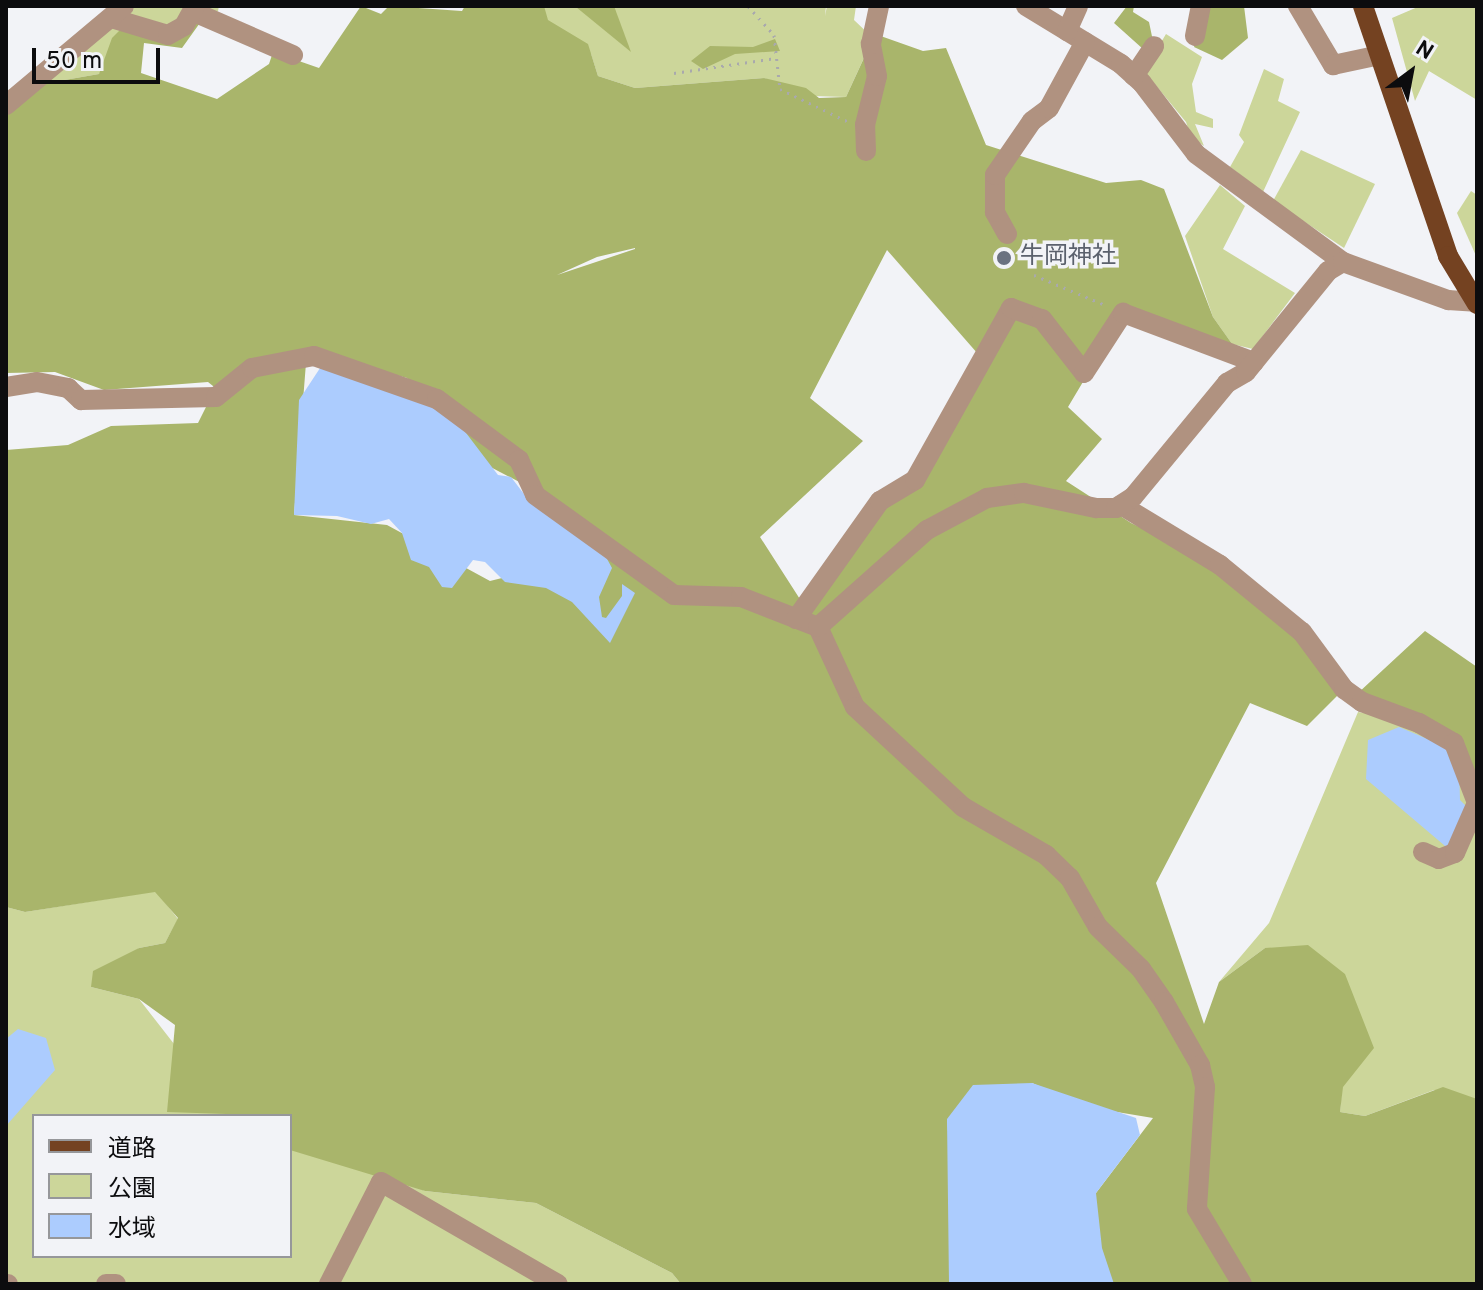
<!DOCTYPE html>
<meta charset="utf-8">
<style>
body{margin:0}
#map{position:relative;width:1483px;height:1290px;overflow:hidden;background:#f2f3f7;font-family:Overpass,"Noto Sans JP",sans-serif}
div>[style]{position:absolute}
[style*='--x']{left:calc(var(--x)*1px);top:calc(var(--y)*1px);width:calc(var(--w)*1px);rotate:calc(var(--a)*1deg)}
.green>*{inset:0;background:#ccd69a}
.forest>*{inset:0;background:#a9b56b}
.water>*{inset:0;background:#acccfe}
.path>*{height:3px;margin-top:-1.5px;transform-origin:0;background:repeating-linear-gradient(90deg,#a9a9ad 0 2px,transparent 0 8px)}
.minor>*{height:20px;margin:-10px;padding:0 10px;transform-origin:10px;border-radius:10px;background:#b09280}
.major>*{height:20px;margin:-10px;padding:0 10px;transform-origin:10px;border-radius:10px;background:#744221}
.dots>*{width:22px;height:22px;translate:-50% -50%;box-sizing:border-box;border:4px solid #f2f3f7;border-radius:50%}
span{translate:-50% -50%;white-space:nowrap;text-align:center;line-height:1.15;-webkit-text-stroke:7px #f2f3f7;paint-order:stroke}
.worship-label{font-size:24px;color:#5b616d}
.left{translate:0 -50%;text-align:left}
.frame{position:absolute;inset:0;border:8px solid #0c0c0e;pointer-events:none}
.legend{position:absolute;left:32px;top:1114px;width:260px;height:144px;box-sizing:border-box;background:#f2f3f7;border:2px solid #96979a;margin:0;padding:10px 14px;list-style:none;font-size:24px;color:#0c0c0e}
.legend li{display:flex;align-items:center;gap:16px;height:40px}
.legend b{width:40px;border:2px solid #96979a}
.north{position:absolute;left:1371px;top:32px;width:80px;height:80px;-webkit-text-stroke:6px #f2f3f7;paint-order:stroke;rotate:32deg;font-size:22px;font-weight:700;line-height:32px;text-align:center;color:#0c0c0e}
.north::after{content:'';display:block;margin:auto;width:28px;height:36px;background:#0c0c0e;clip-path:polygon(50% 0,100% 100%,50% 72%,0 100%)}
.scale{position:absolute;left:32px;top:48px;width:128px;height:36px;box-sizing:border-box;border:4px solid #0c0c0e;border-top:0;padding-left:10px;font-size:24px;line-height:28px;white-space:nowrap;color:#0c0c0e;-webkit-text-stroke:6px #f2f3f7;paint-order:stroke}
</style>
<div id="map">
<div class="green">
<div style="clip-path:polygon(127px 6px,219px 6px,218px 11px,179px 28px,150px 20px,99px 74px,36px 85px)"></div>
<div style="clip-path:polygon(543px 6px,826px 6px,825px 16px,827px 6px,856px 6px,854px 20px,873px 38px,846px 97px,813px 96px,764px 78px,635px 88px,598px 76px,591px 54px,549px 26px)"></div>
<div style="clip-path:polygon(1420px 6px,1477px 6px,1477px 100px,1429px 71px,1415px 101px,1392px 18px)"></div>
<div style="clip-path:polygon(1166px 34px,1202px 57px,1192px 84px,1196px 112px,1213px 119px,1213px 128px,1195px 124px,1204px 146px,1191px 137px,1186px 122px,1144px 71px)"></div>
<div style="clip-path:polygon(1264px 69px,1284px 79px,1278px 101px,1300px 112px,1263px 192px,1230px 167px,1244px 142px,1239px 135px)"></div>
<div style="clip-path:polygon(1301px 150px,1375px 184px,1344px 248px,1273px 201px)"></div>
<div style="clip-path:polygon(1220px 185px,1245px 206px,1223px 249px,1295px 293px,1253px 349px,1232px 344px,1213px 317px,1185px 236px)"></div>
<div style="clip-path:polygon(1471px 191px,1477px 195px,1477px 258px,1457px 213px)"></div>
<div style="clip-path:polygon(1358px 712px,1408px 719px,1454px 743px,1477px 815px,1477px 1100px,1434px 1090px,1365px 1116px,1340px 1112px,1342px 1087px,1265px 948px,1219px 982px,1269px 923px)"></div>
<div style="clip-path:polygon(156px 891px,178px 919px,165px 943px,139px 948px,91px 987px,139px 999px,192px 1067px,255px 1116px,34px 1116px,34px 1256px,290px 1256px,290px 1128px,425px 1191px,536px 1203px,672px 1273px,681px 1284px,6px 1284px,6px 907px,25px 912px)"></div>
</div>
<div class="forest">
<div style="clip-path:polygon(evenodd,361px 6px,381px 14px,389px 6px,462px 11px,465px 6px,544px 6px,548px 20px,588px 44px,598px 76px,635px 88px,764px 78px,806px 88px,819px 98px,846px 97px,875px 34px,923px 51px,946px 48px,986px 145px,1106px 183px,1141px 180px,1164px 189px,1213px 317px,1242px 358px,1124px 313px,1068px 407px,1102px 439px,1066px 481px,1131px 523px,1220px 565px,1302px 632px,1344px 689px,1307px 726px,1250px 703px,1156px 883px,1204px 1024px,1219px 982px,1265px 948px,1308px 945px,1345px 974px,1374px 1048px,1343px 1087px,1340px 1112px,1365px 1116px,1443px 1087px,1477px 1099px,1477px 1284px,1078px 1284px,1092px 1266px,1096px 1193px,1153px 1118px,1087px 1107px,1032px 1083px,968px 1119px,947px 1119px,960px 1284px,681px 1284px,672px 1273px,536px 1203px,425px 1191px,290px 1150px,290px 1116px,167px 1112px,175px 1025px,139px 999px,91px 987px,93px 971px,139px 948px,165px 943px,178px 918px,155px 892px,25px 912px,6px 907px,6px 450px,68px 445px,111px 426px,198px 423px,211px 397px,272px 366px,306px 363px,294px 515px,387px 525px,490px 581px,518px 574px,542px 583px,556px 576px,527px 486px,479px 461px,407px 378px,311px 351px,237px 370px,218px 390px,208px 382px,104px 390px,55px 372px,6px 373px,6px 105px,30px 86px,99px 74px,112px 38px,130px 20px,179px 28px,202px 20px,182px 48px,144px 43px,141px 73px,217px 99px,269px 64px,273px 52px,319px 68px,361px 6px,635px 248px,635px 249px,557px 275px,597px 257px,635px 248px,361px 6px,887px 250px,978px 354px,920px 472px,880px 501px,805px 607px,760px 537px,863px 441px,810px 398px,887px 250px)"></div>
<div style="clip-path:polygon(575px 6px,614px 6px,631px 52px,576px 7px)"></div>
<div style="clip-path:polygon(1127px 6px,1134px 6px,1133px 12px,1149px 22px,1154px 46px,1143px 49px,1114px 23px)"></div>
<div style="clip-path:polygon(1206px 6px,1244px 6px,1248px 38px,1222px 60px,1194px 47px)"></div>
<div style="clip-path:polygon(775px 39px,780px 51px,735px 54px,703px 69px,691px 61px,710px 46px,753px 47px)"></div>
<div style="clip-path:polygon(1425px 631px,1477px 667px,1477px 794px,1461px 745px,1357px 694px)"></div>
</div>
<div class="water">
<div style="clip-path:polygon(326px 359px,385px 378px,460px 425px,498px 475px,511px 477px,524px 494px,606px 557px,612px 568px,599px 597px,602px 617px,606px 618px,622px 596px,622px 584px,635px 593px,610px 643px,572px 602px,546px 588px,505px 582px,485px 562px,473px 560px,452px 588px,442px 587px,429px 567px,411px 560px,402px 533px,389px 519px,371px 524px,337px 516px,294px 515px,299px 400px)"></div>
<div style="clip-path:polygon(1399px 727px,1449px 748px,1459px 759px,1460px 800px,1472px 812px,1451px 851px,1366px 779px,1368px 740px)"></div>
<div style="clip-path:polygon(18px 1029px,46px 1038px,55px 1070px,6px 1126px,6px 1039px)"></div>
<div style="clip-path:polygon(1032px 1083px,1136px 1118px,1140px 1135px,1096px 1193px,1102px 1248px,1114px 1284px,949px 1284px,947px 1119px,973px 1085px)"></div>
</div>
<div class="path">
<div style="--x:748;--y:6;--w:39;--a:48"></div>
<div style="--x:774;--y:35;--w:54;--a:83.7"></div>
<div style="--x:780;--y:89;--w:76;--a:25.6"></div>
<div style="--x:674;--y:73;--w:103;--a:-8.4"></div>
<div style="--x:1034;--y:275;--w:77;--a:22.9"></div>
</div>
<div class="minor">
<div style="--x:1026;--y:6;--w:111;--a:31.4"></div>
<div style="--x:1121;--y:64;--w:28;--a:42"></div>
<div style="--x:1142;--y:83;--w:89;--a:52.7"></div>
<div style="--x:1196;--y:154;--w:182;--a:36.3"></div>
<div style="--x:1298;--y:6;--w:69;--a:59.3"></div>
<div style="--x:1333;--y:65;--w:48;--a:-12"></div>
<div style="--x:194;--y:12;--w:108;--a:23.5"></div>
<div style="--x:111;--y:18;--w:59;--a:16.6"></div>
<div style="--x:168;--y:35;--w:18;--a:-29"></div>
<div style="--x:184;--y:26;--w:23;--a:-61"></div>
<div style="--x:1067;--y:31;--w:27;--a:-66"></div>
<div style="--x:1195;--y:36;--w:31;--a:-79"></div>
<div style="--x:1134;--y:76;--w:36;--a:-56"></div>
<div style="--x:6;--y:105;--w:154;--a:-40"></div>
<div style="--x:866;--y:151;--w:26;--a:-92"></div>
<div style="--x:865;--y:125;--w:50;--a:-76.2"></div>
<div style="--x:877;--y:76;--w:33;--a:-101"></div>
<div style="--x:871;--y:44;--w:39;--a:-78"></div>
<div style="--x:1007;--y:234;--w:25;--a:-119"></div>
<div style="--x:995;--y:212;--w:37;--a:-90"></div>
<div style="--x:995;--y:175;--w:65;--a:-55.6"></div>
<div style="--x:1032;--y:121;--w:21;--a:-37"></div>
<div style="--x:1049;--y:108;--w:75;--a:-61.4"></div>
<div style="--x:6;--y:387;--w:31;--a:-9"></div>
<div style="--x:37;--y:382;--w:32;--a:11"></div>
<div style="--x:68;--y:388;--w:18;--a:43"></div>
<div style="--x:81;--y:400;--w:135;--a:-1.3"></div>
<div style="--x:216;--y:397;--w:46;--a:-38.9"></div>
<div style="--x:252;--y:368;--w:63;--a:-11"></div>
<div style="--x:314;--y:356;--w:130;--a:19.3"></div>
<div style="--x:437;--y:399;--w:102;--a:36.6"></div>
<div style="--x:519;--y:460;--w:38;--a:65"></div>
<div style="--x:535;--y:495;--w:171;--a:35.7"></div>
<div style="--x:674;--y:595;--w:67;--a:1.7"></div>
<div style="--x:741;--y:597;--w:83;--a:21.3"></div>
<div style="--x:818;--y:627;--w:88;--a:65.2"></div>
<div style="--x:855;--y:707;--w:147;--a:42.8"></div>
<div style="--x:963;--y:807;--w:96;--a:30"></div>
<div style="--x:1046;--y:855;--w:33;--a:44"></div>
<div style="--x:1070;--y:878;--w:56;--a:60.3"></div>
<div style="--x:1098;--y:927;--w:60;--a:44.3"></div>
<div style="--x:1141;--y:969;--w:40;--a:55.1"></div>
<div style="--x:1164;--y:1002;--w:73;--a:60.3"></div>
<div style="--x:1200;--y:1065;--w:23;--a:77"></div>
<div style="--x:1205;--y:1087;--w:122;--a:93.8"></div>
<div style="--x:1197;--y:1209;--w:87;--a:59"></div>
<div style="--x:1121;--y:505;--w:116;--a:31.2"></div>
<div style="--x:1220;--y:565;--w:106;--a:39.3"></div>
<div style="--x:1302;--y:632;--w:71;--a:53.6"></div>
<div style="--x:1344;--y:689;--w:22;--a:36"></div>
<div style="--x:1362;--y:702;--w:61;--a:20.2"></div>
<div style="--x:1419;--y:723;--w:40;--a:29.7"></div>
<div style="--x:1454;--y:743;--w:64;--a:69"></div>
<div style="--x:796;--y:619;--w:145;--a:-54.6"></div>
<div style="--x:880;--y:501;--w:41;--a:-31"></div>
<div style="--x:915;--y:480;--w:197;--a:-60.8"></div>
<div style="--x:1011;--y:308;--w:33;--a:20"></div>
<div style="--x:1042;--y:319;--w:68;--a:52.1"></div>
<div style="--x:1084;--y:373;--w:72;--a:-57"></div>
<div style="--x:1123;--y:313;--w:140;--a:20.5"></div>
<div style="--x:818;--y:627;--w:146;--a:-41.7"></div>
<div style="--x:927;--y:530;--w:68;--a:-28.1"></div>
<div style="--x:987;--y:498;--w:37;--a:-8"></div>
<div style="--x:1024;--y:493;--w:74;--a:11.8"></div>
<div style="--x:1096;--y:508;--w:20;--a:0"></div>
<div style="--x:1116;--y:508;--w:20;--a:-33"></div>
<div style="--x:1133;--y:497;--w:148;--a:-50.5"></div>
<div style="--x:1227;--y:383;--w:22;--a:-30"></div>
<div style="--x:1246;--y:372;--w:130;--a:-50.9"></div>
<div style="--x:1328;--y:271;--w:17;--a:-31"></div>
<div style="--x:1343;--y:262;--w:112;--a:19.9"></div>
<div style="--x:1448;--y:300;--w:27;--a:4"></div>
<div style="--x:1423;--y:852;--w:17;--a:24"></div>
<div style="--x:1439;--y:859;--w:17;--a:-21"></div>
<div style="--x:1455;--y:853;--w:55;--a:-66.3"></div>
<div style="--x:6;--y:1284;--w:2;--a:0"></div>
<div style="--x:106;--y:1284;--w:10;--a:0"></div>
<div style="--x:329;--y:1284;--w:114;--a:-63"></div>
<div style="--x:381;--y:1182;--w:204;--a:30"></div>
</div>
<div class="major">
<div style="--x:1363;--y:6;--w:264;--a:71.2"></div>
<div style="--x:1448;--y:256;--w:56;--a:58.9"></div>
</div>
<div class="dots">
<div style="left:1004px;top:258px;background:#6b7280"></div>
</div>
<div class="worship-label">
<span class="left" style="left:1020px;top:258px">牛岡神社</span>
</div>
<div class="frame"></div>
<ul class="legend">
<li><b style="height:10px;background:#744221"></b>道路</li>
<li><b style="height:22px;background:#ccd69a"></b>公園</li>
<li><b style="height:22px;background:#acccfe"></b>水域</li>
</ul>
<div class="north">N</div>
<div class="scale">50 m</div>
</div>
